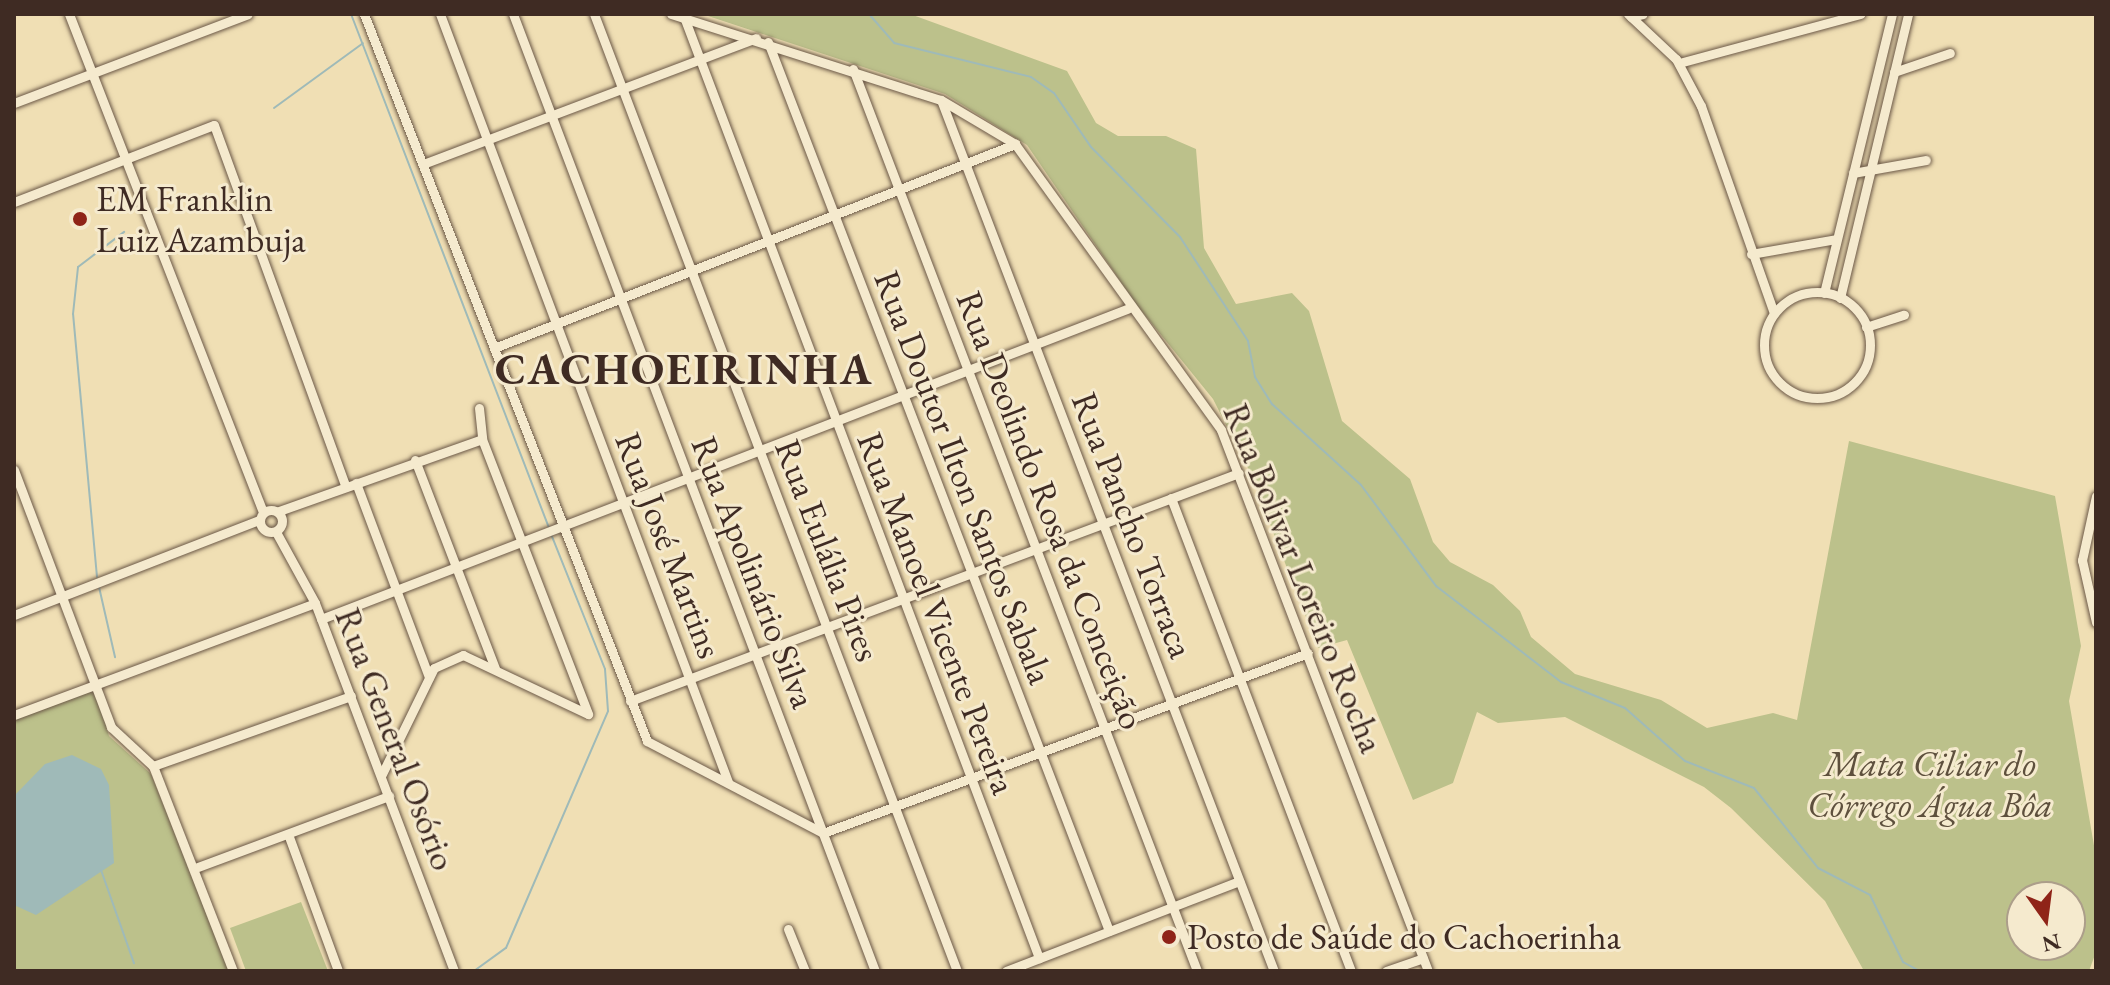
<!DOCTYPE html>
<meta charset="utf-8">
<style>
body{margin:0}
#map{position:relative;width:2110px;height:985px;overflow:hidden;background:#f0dfb4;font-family:"EB Garamond",serif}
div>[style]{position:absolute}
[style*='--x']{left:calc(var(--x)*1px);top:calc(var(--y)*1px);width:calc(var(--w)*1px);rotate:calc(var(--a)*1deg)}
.green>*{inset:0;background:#bcc18b}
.water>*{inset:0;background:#9fbab8}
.stream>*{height:2px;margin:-1px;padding:0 1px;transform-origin:1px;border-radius:1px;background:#9fbab8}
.roads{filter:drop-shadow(0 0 2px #6b5847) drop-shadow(0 0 2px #6b5847)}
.minor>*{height:9px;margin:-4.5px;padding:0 4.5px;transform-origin:4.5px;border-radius:4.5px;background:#f5eace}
.minor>.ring{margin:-4.5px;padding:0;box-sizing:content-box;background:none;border:9px solid #f5eace;border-radius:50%}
.dots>*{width:22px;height:22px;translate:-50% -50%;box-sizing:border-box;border:4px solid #f5eace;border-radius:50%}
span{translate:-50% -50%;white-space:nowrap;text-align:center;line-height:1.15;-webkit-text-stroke:6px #f5eace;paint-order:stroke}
.poi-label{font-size:36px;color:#3f2b23}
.left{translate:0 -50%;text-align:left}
.street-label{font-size:36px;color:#3f2b23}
.park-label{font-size:36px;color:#5e503d;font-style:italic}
.district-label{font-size:44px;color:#3f2b23;font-weight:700;letter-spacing:2px}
.frame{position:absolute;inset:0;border:16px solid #3f2b23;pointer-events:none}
.north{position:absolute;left:2006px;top:881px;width:80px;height:80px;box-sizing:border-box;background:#f5eace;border:2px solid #ac9e8a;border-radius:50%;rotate:166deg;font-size:22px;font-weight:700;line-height:32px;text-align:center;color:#3f2b23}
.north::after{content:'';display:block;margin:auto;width:28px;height:36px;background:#8f2418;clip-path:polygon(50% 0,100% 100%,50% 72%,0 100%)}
</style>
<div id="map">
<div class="green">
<div style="clip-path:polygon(evenodd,702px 14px,910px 14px,1067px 71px,1096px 123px,1118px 136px,1166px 136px,1196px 149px,1204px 248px,1236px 304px,1292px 293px,1309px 311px,1342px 421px,1410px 479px,1433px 542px,1450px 562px,1493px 585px,1520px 611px,1531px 637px,1575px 674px,1661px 700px,1707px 728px,1773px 713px,1797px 720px,1849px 441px,2055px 496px,2081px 646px,2069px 701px,2096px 857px,2096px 952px,2089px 971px,1864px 971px,1825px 901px,1731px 808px,1704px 787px,1565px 717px,1498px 723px,1477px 712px,1453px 783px,1413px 800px,1347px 640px,1318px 648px,1249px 470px,1213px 399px,1136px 304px,1027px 145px,945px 94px,702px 14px,2022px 897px,2070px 897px,2070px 945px,2022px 945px,2022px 897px)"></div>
<div style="clip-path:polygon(95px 687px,109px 736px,151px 774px,229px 971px,14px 971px,14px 718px)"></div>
<div style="clip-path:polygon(301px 902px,328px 971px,246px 971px,230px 928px)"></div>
</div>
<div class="water">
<div style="clip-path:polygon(72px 755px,101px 769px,109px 785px,114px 863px,36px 915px,14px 905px,14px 796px,45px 764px)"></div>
</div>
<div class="stream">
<div style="--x:351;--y:14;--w:551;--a:68.93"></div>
<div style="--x:835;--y:14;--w:25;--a:0"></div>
<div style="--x:869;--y:14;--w:38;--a:49"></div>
<div style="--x:894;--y:43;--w:141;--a:13.9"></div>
<div style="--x:1031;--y:77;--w:28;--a:35"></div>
<div style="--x:1054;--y:93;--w:65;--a:55.6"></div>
<div style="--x:1091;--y:147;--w:127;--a:45.3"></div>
<div style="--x:1180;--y:237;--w:124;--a:56.8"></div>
<div style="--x:1248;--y:341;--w:37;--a:79"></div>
<div style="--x:1255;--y:377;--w:32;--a:58"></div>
<div style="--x:1272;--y:404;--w:120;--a:42.3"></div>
<div style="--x:1361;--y:485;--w:126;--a:53.4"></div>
<div style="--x:1436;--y:586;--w:158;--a:37.5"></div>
<div style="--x:1561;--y:682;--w:69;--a:22.1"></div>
<div style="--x:1625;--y:708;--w:80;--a:41.5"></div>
<div style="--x:1685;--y:761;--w:74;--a:21.4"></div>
<div style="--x:1754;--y:788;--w:102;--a:51.3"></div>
<div style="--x:1818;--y:868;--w:59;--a:27.4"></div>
<div style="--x:1870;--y:895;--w:75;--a:63.8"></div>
<div style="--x:1903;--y:962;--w:18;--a:29"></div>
<div style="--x:274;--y:108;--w:110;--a:-36.1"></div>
<div style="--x:97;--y:577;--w:264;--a:-95.2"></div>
<div style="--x:73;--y:314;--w:47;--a:-83.9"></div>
<div style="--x:78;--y:267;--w:58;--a:-37.3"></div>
<div style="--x:99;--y:587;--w:72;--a:77.1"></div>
<div style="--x:101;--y:870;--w:99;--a:70.5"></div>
<div style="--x:132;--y:971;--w:1;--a:-90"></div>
<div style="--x:474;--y:971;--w:39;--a:-36"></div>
<div style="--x:506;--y:948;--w:258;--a:-66.7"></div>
<div style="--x:608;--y:711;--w:42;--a:-94.1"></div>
<div style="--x:605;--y:669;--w:145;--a:-111.8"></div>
</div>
<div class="roads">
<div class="minor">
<div style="--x:69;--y:14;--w:534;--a:68.72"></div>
<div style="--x:364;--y:14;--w:780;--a:68.73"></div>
<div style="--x:647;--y:741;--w:199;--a:27.6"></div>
<div style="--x:823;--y:833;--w:517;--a:-20.36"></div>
<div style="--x:440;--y:14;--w:820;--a:69.44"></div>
<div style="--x:513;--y:14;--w:1023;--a:69.28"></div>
<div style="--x:594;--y:14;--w:1024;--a:69.23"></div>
<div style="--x:671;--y:14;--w:283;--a:17.7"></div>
<div style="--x:941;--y:100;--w:86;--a:30.7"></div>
<div style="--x:1015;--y:144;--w:352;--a:54.2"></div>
<div style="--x:1221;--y:430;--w:579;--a:69.06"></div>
<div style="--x:1628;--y:14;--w:66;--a:43.2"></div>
<div style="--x:1676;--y:59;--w:53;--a:62"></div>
<div style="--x:1701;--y:106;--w:219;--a:70.6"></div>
<div style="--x:684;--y:17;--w:1006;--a:69.33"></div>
<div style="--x:1631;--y:17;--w:12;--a:-14"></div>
<div style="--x:768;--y:42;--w:952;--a:69.01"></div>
<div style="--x:1679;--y:63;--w:188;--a:-15.1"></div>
<div style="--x:853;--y:69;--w:965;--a:69.12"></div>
<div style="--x:1894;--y:72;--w:59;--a:-18.7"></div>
<div style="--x:941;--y:100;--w:932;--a:69.08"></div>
<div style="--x:14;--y:103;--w:250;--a:-20.8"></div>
<div style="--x:423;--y:164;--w:356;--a:-20.7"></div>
<div style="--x:1853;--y:173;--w:74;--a:-10.1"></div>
<div style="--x:14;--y:202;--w:214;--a:-21.1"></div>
<div style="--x:214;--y:125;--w:385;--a:70"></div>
<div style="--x:1751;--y:254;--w:86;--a:-10"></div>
<div class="ring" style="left:1764px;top:292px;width:97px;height:97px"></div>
<div style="--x:1824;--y:293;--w:287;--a:-76.3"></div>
<div style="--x:1840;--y:298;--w:292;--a:-76.5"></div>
<div style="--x:1866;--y:327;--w:40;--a:-18"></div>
<div style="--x:494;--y:348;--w:560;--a:-21.38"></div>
<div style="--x:479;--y:408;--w:31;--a:84"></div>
<div style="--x:482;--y:439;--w:295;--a:68.9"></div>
<div style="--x:415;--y:460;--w:223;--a:69"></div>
<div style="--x:14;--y:470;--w:275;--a:69.3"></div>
<div style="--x:111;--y:727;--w:57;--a:42.9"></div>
<div style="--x:153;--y:766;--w:220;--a:68.7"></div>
<div style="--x:356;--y:483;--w:207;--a:69.4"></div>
<div style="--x:2096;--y:496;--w:66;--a:102.3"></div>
<div style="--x:2082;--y:560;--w:64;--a:77.3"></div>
<div style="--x:1171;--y:498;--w:506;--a:69.17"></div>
<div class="ring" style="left:260px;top:510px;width:13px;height:13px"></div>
<div style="--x:279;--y:511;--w:215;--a:-19.5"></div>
<div style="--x:276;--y:532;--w:81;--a:61.2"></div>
<div style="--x:315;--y:603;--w:393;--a:69.3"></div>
<div style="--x:14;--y:615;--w:263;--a:-21.2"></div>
<div style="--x:321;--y:619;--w:864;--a:-21.04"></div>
<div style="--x:630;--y:701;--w:650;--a:-20.53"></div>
<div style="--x:14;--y:715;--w:321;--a:-20.4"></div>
<div style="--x:153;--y:766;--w:210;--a:-19.5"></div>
<div style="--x:381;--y:776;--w:120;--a:-63.9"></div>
<div style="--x:434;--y:668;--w:32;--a:-24"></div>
<div style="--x:463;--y:655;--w:138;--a:25.3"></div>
<div style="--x:288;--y:834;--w:146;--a:69.9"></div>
<div style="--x:198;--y:867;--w:204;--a:-20.4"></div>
<div style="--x:788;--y:929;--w:45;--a:68"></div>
<div style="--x:1006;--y:971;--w:250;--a:-21.1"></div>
<div style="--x:1386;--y:971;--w:39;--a:-19"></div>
</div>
</div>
<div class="dots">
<div style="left:80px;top:219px;background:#8f2418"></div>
<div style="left:1169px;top:937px;background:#8f2418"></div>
</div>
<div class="poi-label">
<span class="left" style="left:96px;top:219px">EM Franklin<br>Luiz Azambuja</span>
<span class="left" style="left:1187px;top:937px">Posto de Saúde do Cachoerinha</span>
</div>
<div class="street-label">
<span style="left:964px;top:477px;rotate:69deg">Rua Doutor Ilton Santos Sabala</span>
<span style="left:1051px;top:510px;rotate:69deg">Rua Deolindo Rosa da Conceição</span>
<span style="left:1133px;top:525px;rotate:69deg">Rua Pancho Torraca</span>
<span style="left:669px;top:545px;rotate:69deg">Rua José Martins</span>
<span style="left:828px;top:550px;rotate:69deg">Rua Eulália Pires</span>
<span style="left:754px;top:572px;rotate:69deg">Rua Apolinário Silva</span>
<span style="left:1304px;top:578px;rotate:68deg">Rua Bolivar Loreiro Rocha</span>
<span style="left:937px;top:613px;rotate:69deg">Rua Manoel Vicente Pereira</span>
<span style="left:396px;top:739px;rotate:69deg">Rua General Osório</span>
</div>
<div class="park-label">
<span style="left:1930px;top:784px">Mata Ciliar do<br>Córrego Água Bôa</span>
</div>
<div class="district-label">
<span style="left:684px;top:369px">CACHOEIRINHA</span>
</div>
<div class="frame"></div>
<div class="north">N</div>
</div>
